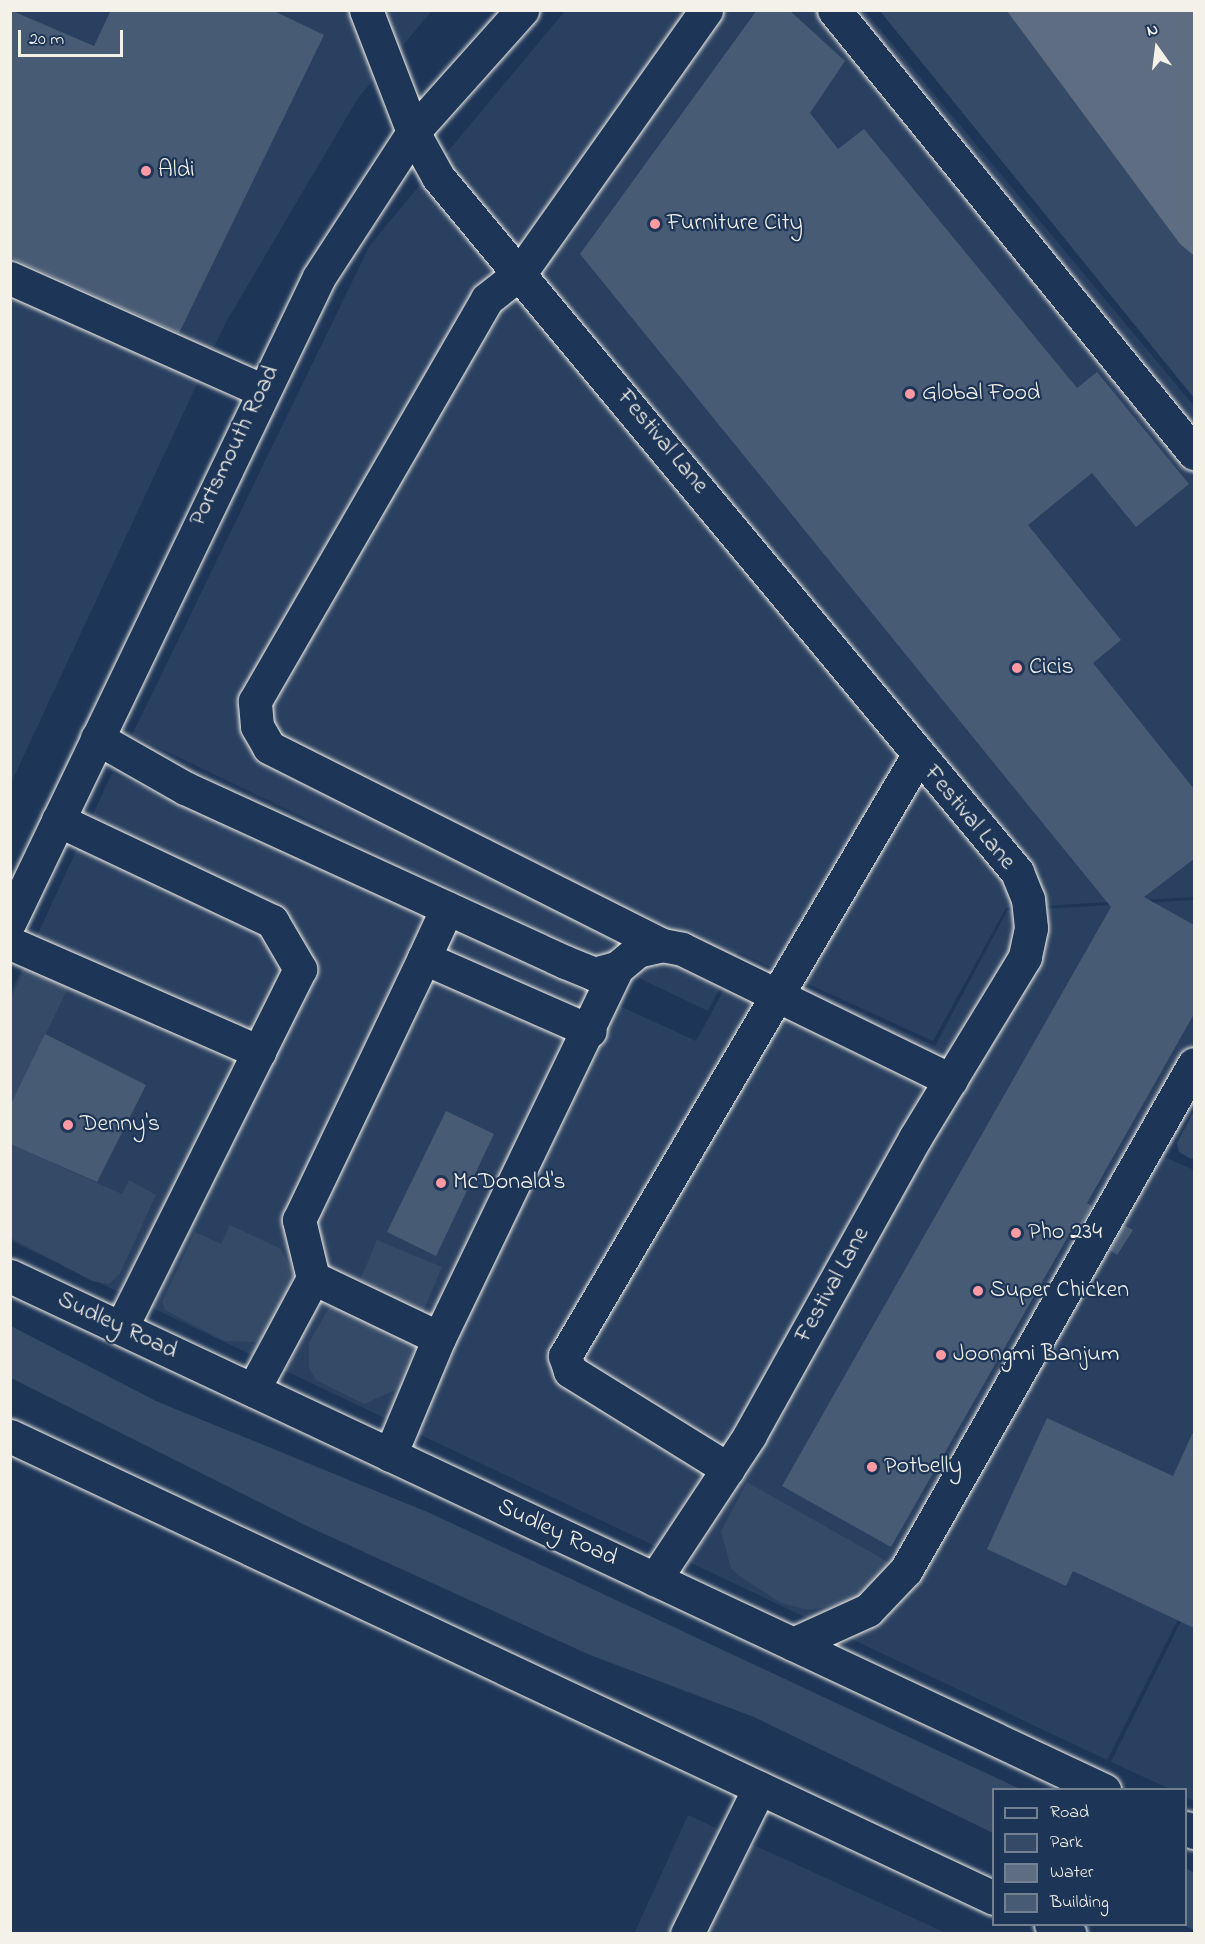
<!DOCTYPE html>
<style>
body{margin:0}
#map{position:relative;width:1205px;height:1944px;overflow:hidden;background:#1d3557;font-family:"Indie Flower",sans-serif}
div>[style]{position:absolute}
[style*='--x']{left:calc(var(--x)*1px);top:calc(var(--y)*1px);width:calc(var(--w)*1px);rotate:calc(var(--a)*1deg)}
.built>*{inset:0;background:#2a4060}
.green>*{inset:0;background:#354a67}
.water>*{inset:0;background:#5e6d82}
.building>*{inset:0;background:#485b74}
.roads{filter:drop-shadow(0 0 2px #f4f1e8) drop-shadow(0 0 2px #f4f1e8)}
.minor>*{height:33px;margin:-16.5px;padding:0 16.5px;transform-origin:16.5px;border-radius:16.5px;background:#1d3557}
.major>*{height:33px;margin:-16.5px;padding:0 16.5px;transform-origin:16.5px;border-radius:16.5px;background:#1d3557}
.dots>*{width:16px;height:16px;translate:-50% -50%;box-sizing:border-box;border:3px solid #1d3557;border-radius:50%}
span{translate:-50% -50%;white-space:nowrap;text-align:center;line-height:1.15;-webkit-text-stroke:4.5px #1d3557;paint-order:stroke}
.poi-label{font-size:24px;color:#f4f1e8}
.left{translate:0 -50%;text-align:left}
.street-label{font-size:24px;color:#f4f1e8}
.frame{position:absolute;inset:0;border:12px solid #f4f1e8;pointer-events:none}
.legend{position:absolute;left:992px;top:1788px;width:195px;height:138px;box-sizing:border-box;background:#1d3557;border:2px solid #738091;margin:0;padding:8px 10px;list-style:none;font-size:18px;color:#f4f1e8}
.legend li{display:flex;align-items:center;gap:12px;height:30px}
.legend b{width:30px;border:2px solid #738091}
.north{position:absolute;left:1127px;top:18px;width:60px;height:60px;-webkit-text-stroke:4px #1d3557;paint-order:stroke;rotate:346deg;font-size:16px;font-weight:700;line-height:24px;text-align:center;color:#f4f1e8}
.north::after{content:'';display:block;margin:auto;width:21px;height:27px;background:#f4f1e8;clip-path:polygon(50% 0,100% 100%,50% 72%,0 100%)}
.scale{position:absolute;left:18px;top:30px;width:105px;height:27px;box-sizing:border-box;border:3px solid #f4f1e8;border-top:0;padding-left:8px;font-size:18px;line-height:21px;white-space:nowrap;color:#f4f1e8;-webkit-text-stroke:4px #1d3557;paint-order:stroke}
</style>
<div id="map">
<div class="built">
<div style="clip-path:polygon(11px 11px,432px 11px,358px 98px,225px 324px,11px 783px)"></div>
<div style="clip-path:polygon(565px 11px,865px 11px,1194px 406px,1194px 897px,1006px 908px,933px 1041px,738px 952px,708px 1011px,132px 735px,370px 245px)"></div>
<div style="clip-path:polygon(112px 773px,696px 1041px,741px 958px,935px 1046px,1007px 911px,1194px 900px,1194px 1103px,1165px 1157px,1194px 1170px,1194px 1588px,1107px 1760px,11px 1241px,11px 992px)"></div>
<div style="clip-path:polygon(1194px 1595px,1194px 1801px,1186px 1797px,1186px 1790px,1170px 1789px,1111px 1762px)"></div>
<div style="clip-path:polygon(688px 1815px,946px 1933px,634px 1934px)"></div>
</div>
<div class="green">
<div style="clip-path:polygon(880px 11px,1007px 11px,1046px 58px,1180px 244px,1194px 256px,1194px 398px)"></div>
<div style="clip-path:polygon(25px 967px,69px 986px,11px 1106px,11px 998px)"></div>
<div style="clip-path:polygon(1194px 1111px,1194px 1158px,1191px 1159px,1179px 1152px,1177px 1143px)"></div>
<div style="clip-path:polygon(10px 1144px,122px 1194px,129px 1180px,156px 1195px,120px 1273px,109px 1284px,92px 1281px,11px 1238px)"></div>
<div style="clip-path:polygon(230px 1225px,281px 1249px,294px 1275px,267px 1335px,256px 1342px,224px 1341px,165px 1310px,162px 1302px,195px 1232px,221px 1244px)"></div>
<div style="clip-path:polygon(377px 1240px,442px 1267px,423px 1312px,358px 1285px)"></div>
<div style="clip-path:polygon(331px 1304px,416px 1346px,395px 1390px,364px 1404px,316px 1380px,309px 1368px,309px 1343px)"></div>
<div style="clip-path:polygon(11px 1326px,156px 1401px,432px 1514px,1020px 1789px,994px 1790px,993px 1833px,754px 1717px,590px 1655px,309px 1527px,11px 1378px)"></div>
<div style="clip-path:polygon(747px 1482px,888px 1562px,881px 1580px,857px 1601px,808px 1610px,781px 1603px,739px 1576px,731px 1568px,721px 1531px)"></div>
<div style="clip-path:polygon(1186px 1868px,1194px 1873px,1194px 1930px,1183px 1925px)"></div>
</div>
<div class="water">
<div style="clip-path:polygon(1007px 11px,1194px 11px,1194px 256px,1180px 244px)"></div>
</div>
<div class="building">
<div style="clip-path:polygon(10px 10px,94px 46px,111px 10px,272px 10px,324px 35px,179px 333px,10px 257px)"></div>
<div style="clip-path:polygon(757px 10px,789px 10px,845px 61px,810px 113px,838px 149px,864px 129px,1077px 388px,1097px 372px,1189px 484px,1136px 527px,1092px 473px,1028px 525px,1121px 640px,1093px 663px,1194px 789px,1194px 859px,1144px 897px,1194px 925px,1194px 1014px,1087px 1203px,1092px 1206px,1078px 1229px,1074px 1226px,891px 1547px,782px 1486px,1111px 907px,580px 254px)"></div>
<div style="clip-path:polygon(45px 1034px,146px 1085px,97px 1182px,10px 1144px,10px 1106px)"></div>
<div style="clip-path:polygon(446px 1111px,494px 1134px,436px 1256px,387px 1232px)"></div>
<div style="clip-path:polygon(1124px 1225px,1133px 1230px,1117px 1255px,1110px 1250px)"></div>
<div style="clip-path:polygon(1047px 1418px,1173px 1476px,1194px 1430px,1194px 1628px,1073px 1571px,1066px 1586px,987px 1549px)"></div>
</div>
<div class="roads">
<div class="minor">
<div style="--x:366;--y:10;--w:131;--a:68.9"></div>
<div style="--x:413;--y:132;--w:51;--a:60.9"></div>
<div style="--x:438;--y:177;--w:905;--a:50.2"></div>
<div style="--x:1017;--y:872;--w:29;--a:68"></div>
<div style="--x:1028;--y:899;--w:29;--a:84"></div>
<div style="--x:1031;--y:928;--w:30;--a:102"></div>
<div style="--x:1025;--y:957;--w:212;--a:121.3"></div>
<div style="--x:915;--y:1138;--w:340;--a:119.1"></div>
<div style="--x:750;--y:1435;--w:173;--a:123.4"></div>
<div style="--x:834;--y:10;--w:571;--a:50.9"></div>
<div style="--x:10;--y:278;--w:276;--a:24"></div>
<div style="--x:97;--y:738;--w:101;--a:29.6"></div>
<div style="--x:185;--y:788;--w:418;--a:24.6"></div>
<div style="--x:565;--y:962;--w:31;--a:22"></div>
<div style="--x:594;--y:974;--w:24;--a:-15"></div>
<div style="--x:617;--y:968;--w:26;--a:-40"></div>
<div style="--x:637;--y:951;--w:26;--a:-13"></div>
<div style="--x:662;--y:945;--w:20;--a:11"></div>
<div style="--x:682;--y:949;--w:299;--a:26"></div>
<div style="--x:58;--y:820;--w:237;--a:25.3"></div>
<div style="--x:272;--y:921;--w:56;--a:59.7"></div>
<div style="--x:300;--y:969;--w:401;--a:116.5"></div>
<div style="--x:10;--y:921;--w:714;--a:-64.37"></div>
<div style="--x:319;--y:277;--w:173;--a:-57"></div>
<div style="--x:413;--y:132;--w:164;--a:-48.2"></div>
<div style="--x:10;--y:943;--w:272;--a:23.6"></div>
<div style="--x:662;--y:945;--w:440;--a:-153.3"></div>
<div style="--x:269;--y:747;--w:24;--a:-120"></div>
<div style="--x:257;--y:726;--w:25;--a:-95"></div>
<div style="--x:255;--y:701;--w:464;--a:-60"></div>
<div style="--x:487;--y:299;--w:42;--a:-38.2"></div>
<div style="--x:520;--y:273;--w:322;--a:-54.7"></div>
<div style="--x:424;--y:958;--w:55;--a:-65.3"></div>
<div style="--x:439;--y:1338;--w:140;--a:-154.5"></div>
<div style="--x:313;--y:1278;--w:60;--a:-103.6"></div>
<div style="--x:299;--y:1220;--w:290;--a:-64.5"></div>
<div style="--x:424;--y:958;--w:181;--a:23.7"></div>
<div style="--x:253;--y:1390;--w:127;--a:-61.8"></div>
<div style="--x:390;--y:1455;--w:127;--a:-67.3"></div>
<div style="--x:439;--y:1338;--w:411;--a:-64.3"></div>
<div style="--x:728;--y:1469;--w:186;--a:-148.2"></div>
<div style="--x:570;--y:1371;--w:16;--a:-108"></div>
<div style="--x:565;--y:1356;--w:695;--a:-59.56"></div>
<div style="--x:793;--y:1644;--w:82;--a:-24.4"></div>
<div style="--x:868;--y:1610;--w:55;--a:-46.5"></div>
<div style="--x:906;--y:1570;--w:582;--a:-60.35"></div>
<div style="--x:687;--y:1934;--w:163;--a:-63.7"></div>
</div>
<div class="major">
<div style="--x:10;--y:1276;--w:1209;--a:25.17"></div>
<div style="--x:10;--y:1436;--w:1087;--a:25.15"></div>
<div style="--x:1186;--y:1828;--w:9;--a:27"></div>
<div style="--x:1051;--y:1924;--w:21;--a:28"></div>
</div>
</div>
<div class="dots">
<div style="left:146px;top:171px;background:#ff9aa2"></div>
<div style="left:655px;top:224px;background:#ff9aa2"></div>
<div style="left:910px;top:394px;background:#ff9aa2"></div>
<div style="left:1017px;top:668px;background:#ff9aa2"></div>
<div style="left:68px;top:1125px;background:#ff9aa2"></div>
<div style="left:441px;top:1183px;background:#ff9aa2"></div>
<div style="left:1016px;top:1233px;background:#ff9aa2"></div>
<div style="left:978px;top:1291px;background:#ff9aa2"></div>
<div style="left:941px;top:1355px;background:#ff9aa2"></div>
<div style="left:872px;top:1467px;background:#ff9aa2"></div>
</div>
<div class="poi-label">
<span class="left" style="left:158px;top:171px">Aldi</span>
<span class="left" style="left:667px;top:224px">Furniture City</span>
<span class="left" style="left:922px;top:394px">Global Food</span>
<span class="left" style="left:1029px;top:668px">Cicis</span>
<span class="left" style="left:80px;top:1125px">Denny's</span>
<span class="left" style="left:453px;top:1183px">McDonald's</span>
<span class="left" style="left:1028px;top:1233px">Pho 234</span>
<span class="left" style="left:990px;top:1291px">Super Chicken</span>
<span class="left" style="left:953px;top:1355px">Joongmi Banjum</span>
<span class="left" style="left:884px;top:1467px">Potbelly</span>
</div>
<div class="street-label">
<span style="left:662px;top:442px;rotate:50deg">Festival Lane</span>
<span style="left:235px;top:446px;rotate:-64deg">Portsmouth Road</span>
<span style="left:969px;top:818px;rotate:50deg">Festival Lane</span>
<span style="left:833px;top:1285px;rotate:-61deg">Festival Lane</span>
<span style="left:117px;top:1326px;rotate:25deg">Sudley Road</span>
<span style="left:557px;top:1533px;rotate:25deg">Sudley Road</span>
</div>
<div class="frame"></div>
<ul class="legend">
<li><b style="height:8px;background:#1d3557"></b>Road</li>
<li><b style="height:16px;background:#354a67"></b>Park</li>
<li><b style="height:16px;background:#5e6d82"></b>Water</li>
<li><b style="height:16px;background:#485b74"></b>Building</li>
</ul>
<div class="north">N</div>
<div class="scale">20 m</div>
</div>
